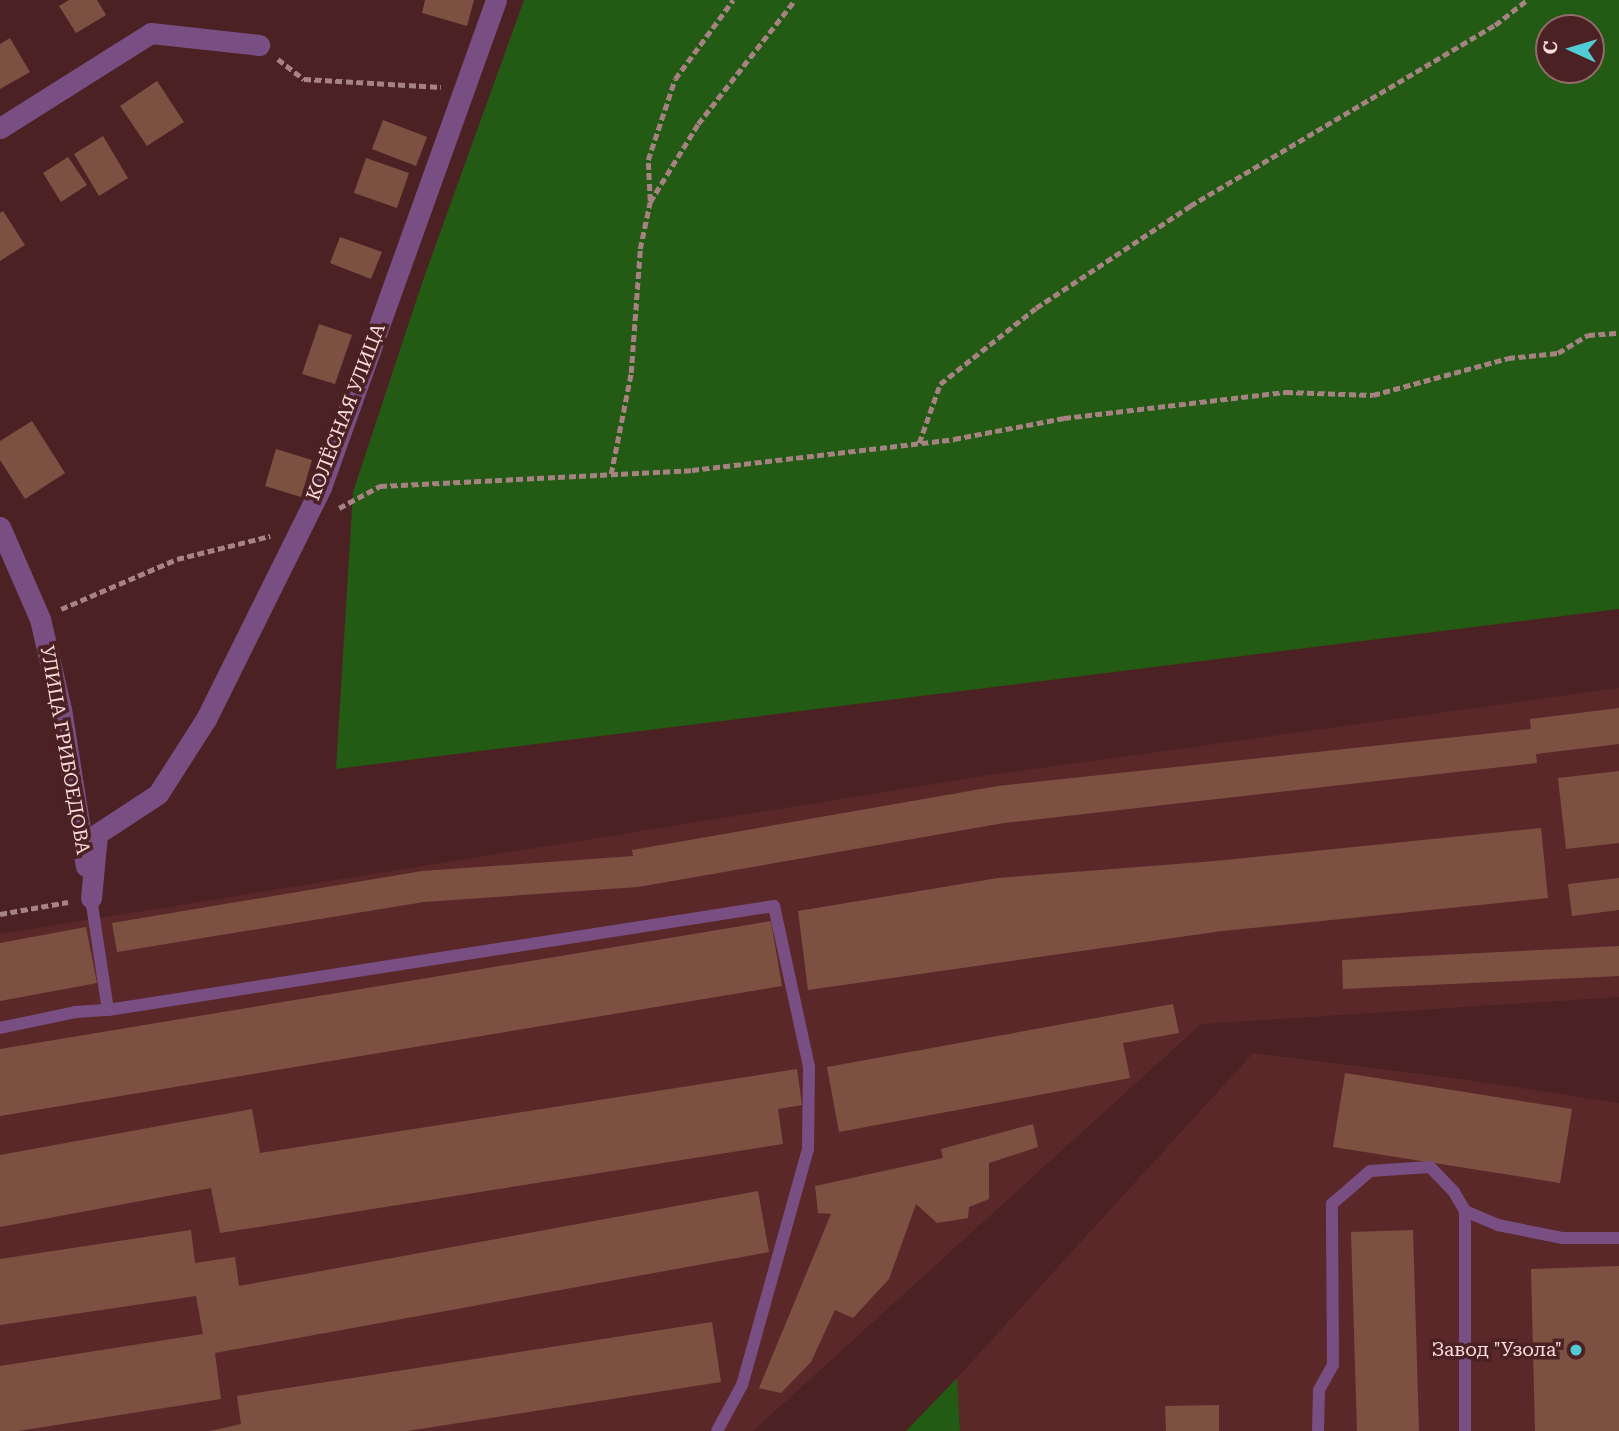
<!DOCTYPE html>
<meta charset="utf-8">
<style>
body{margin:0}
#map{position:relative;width:1619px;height:1431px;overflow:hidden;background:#4c2123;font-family:"Roboto Serif",serif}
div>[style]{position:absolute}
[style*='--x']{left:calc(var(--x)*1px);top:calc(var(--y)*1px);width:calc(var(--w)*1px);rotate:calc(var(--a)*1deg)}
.built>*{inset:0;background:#5b282a}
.green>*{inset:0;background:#235a14}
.building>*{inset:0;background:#7d5142}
.path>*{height:4.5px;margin-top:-2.25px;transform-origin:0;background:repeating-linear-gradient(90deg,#a68283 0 7px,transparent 0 10.5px)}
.lane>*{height:12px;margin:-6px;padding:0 6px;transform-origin:6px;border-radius:6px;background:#794f83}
.street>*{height:21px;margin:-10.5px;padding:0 10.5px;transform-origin:10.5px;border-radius:10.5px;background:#794f83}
.dots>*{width:19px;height:19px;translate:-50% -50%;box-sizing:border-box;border:4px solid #4c2123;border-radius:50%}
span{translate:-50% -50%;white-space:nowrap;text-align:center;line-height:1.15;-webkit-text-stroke:7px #4c2123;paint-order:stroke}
.street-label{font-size:19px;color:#fadddc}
.poi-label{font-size:19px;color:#fadddc}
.right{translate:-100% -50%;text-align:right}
.north{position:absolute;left:1535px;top:14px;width:70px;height:70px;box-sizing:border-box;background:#4c2123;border:2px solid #926c6d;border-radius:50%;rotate:274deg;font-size:19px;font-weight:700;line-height:28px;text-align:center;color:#fadddc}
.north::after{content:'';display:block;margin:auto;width:24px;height:32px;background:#51ccd2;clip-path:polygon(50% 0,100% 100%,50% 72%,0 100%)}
</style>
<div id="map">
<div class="built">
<div style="clip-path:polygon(1619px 688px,1619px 997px,1201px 1024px,753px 1431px,0 1431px,0 934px,984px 776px)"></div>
<div style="clip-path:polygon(1253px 1053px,1468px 1080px,1619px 1103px,1619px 1431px,960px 1431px,957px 1378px)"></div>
</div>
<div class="green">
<div style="clip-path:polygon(evenodd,524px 0,1619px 0,1619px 609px,336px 769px,353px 492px,422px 283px,524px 0,1591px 28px,1591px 70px,1549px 70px,1549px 28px,1591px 28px)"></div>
<div style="clip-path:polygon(957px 1378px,960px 1431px,906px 1431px)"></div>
</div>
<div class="building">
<div style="clip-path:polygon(69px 0,97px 0,106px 15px,76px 33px,59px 6px)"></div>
<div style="clip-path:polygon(425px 0,474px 0,467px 26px,422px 13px)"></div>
<div style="clip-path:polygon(10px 38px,30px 72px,0 89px,0 44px)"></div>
<div style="clip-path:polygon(157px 81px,184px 122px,147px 146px,120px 106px)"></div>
<div style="clip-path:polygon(383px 120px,427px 137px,416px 166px,372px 149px)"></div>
<div style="clip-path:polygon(103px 136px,128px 178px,99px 196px,74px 154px)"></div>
<div style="clip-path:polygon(68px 157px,87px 185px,61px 202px,43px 173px)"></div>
<div style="clip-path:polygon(366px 158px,409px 173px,397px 208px,354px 193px)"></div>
<div style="clip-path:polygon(3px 211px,25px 245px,0 261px,0 213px)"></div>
<div style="clip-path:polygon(340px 237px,382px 252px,371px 279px,330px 263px)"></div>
<div style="clip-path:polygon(319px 324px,352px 335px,335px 384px,302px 374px)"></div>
<div style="clip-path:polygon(32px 421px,65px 473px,25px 499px,0 460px,0 441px)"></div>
<div style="clip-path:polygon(276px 449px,312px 460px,301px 497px,265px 486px)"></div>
<div style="clip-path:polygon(1619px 708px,1619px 744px,1536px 754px,1537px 763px,1004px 823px,638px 887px,424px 902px,117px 952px,112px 923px,422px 871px,633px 856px,632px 850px,998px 786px,1531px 729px,1530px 719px)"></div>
<div style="clip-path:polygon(1619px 771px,1619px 843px,1566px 849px,1558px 778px)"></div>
<div style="clip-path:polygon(1541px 828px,1548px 898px,1222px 931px,808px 990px,798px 911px,998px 878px,1215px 861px)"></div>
<div style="clip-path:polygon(1619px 878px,1619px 910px,1572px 916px,1568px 884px)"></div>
<div style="clip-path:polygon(771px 921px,782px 986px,0 1116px,0 1049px)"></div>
<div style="clip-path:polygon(86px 927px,97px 983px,0 1001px,0 943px)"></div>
<div style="clip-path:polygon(1619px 946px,1619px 976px,1343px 989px,1342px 960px)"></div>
<div style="clip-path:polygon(1173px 1004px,1179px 1033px,1123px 1043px,1130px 1078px,839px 1132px,827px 1067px)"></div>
<div style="clip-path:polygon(797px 1069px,802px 1105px,778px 1109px,783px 1144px,220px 1233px,211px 1188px,0 1227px,0 1155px,252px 1109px,260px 1153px)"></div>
<div style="clip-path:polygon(1345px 1073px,1572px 1109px,1560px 1183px,1333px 1147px)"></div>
<div style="clip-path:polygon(1033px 1124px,1038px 1147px,989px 1163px,989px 1199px,969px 1207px,968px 1218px,937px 1223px,916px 1204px,889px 1279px,853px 1318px,835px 1310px,811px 1362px,781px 1393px,759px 1388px,831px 1214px,818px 1213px,815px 1186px,943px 1158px,941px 1149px)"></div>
<div style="clip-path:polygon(758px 1191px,769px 1252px,215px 1353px,221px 1399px,18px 1431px,0 1431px,0 1366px,203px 1334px,196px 1296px,0 1325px,0 1259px,191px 1230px,195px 1263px,235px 1257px,239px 1286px)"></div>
<div style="clip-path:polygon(1413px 1230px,1419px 1431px,1357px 1431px,1351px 1232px)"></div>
<div style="clip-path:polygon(1619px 1266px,1619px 1431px,1535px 1431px,1531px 1269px)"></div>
<div style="clip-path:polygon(712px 1322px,721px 1382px,407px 1431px,210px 1431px,241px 1424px,237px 1396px)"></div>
<div style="clip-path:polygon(1219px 1405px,1219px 1431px,1166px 1431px,1165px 1406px)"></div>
</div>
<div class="path">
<div style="--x:278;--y:59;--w:33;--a:38"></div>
<div style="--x:304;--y:79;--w:137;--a:3.3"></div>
<div style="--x:650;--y:201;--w:41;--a:-92.8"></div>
<div style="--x:648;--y:160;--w:85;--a:-71.6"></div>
<div style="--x:675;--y:79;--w:98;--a:-53.7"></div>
<div style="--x:919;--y:443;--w:63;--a:-70.4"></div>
<div style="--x:940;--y:384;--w:122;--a:-38.4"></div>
<div style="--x:1036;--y:308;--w:185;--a:-33.5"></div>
<div style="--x:1190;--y:206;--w:355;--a:-30.7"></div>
<div style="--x:1495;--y:25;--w:41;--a:-38"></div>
<div style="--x:611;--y:474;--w:103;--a:-78.8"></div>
<div style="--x:631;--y:373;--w:124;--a:-85.8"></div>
<div style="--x:640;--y:249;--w:48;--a:-78"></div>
<div style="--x:650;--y:202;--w:92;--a:-58.4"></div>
<div style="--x:698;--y:124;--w:157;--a:-52"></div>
<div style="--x:339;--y:508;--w:47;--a:-28.2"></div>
<div style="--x:380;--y:486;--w:312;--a:-2.9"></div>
<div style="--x:692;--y:470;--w:264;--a:-6.7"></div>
<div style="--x:954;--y:439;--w:112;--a:-10.8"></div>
<div style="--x:1064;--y:418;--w:224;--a:-6.7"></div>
<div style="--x:1286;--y:392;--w:87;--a:2"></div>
<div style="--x:1373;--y:395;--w:140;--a:-15.3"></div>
<div style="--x:1508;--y:358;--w:50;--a:-5.7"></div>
<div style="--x:1558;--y:353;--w:35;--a:-31"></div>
<div style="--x:1588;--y:335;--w:31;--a:-4"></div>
<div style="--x:61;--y:609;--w:126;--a:-23.3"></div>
<div style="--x:177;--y:559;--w:96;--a:-13.9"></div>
<div style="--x:0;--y:914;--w:69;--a:-10"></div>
</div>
<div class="lane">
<div style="--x:91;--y:898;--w:113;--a:81.4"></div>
<div style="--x:108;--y:1010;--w:674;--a:-8.88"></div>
<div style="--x:774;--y:906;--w:165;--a:77.7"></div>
<div style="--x:809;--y:1067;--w:82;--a:90.7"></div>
<div style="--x:808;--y:1149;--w:245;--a:105.6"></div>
<div style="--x:742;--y:1385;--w:52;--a:118.5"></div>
<div style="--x:0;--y:1028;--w:78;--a:-11.9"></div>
<div style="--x:76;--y:1012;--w:32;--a:-4"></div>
<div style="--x:1465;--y:1211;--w:36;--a:23"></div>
<div style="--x:1498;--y:1225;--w:65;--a:11.5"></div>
<div style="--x:1562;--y:1238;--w:57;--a:0"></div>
<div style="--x:1318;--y:1431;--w:41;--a:-88.6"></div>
<div style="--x:1319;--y:1390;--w:29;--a:-61"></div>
<div style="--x:1333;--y:1365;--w:161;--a:-90.4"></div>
<div style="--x:1332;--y:1204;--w:50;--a:-41"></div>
<div style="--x:1370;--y:1171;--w:60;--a:-3.8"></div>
<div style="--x:1430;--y:1167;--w:35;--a:46"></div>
<div style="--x:1454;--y:1192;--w:22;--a:60"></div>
<div style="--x:1465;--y:1211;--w:220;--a:90"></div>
</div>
<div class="street">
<div style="--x:0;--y:128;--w:178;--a:-32.2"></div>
<div style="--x:151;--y:33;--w:109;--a:6.3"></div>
<div style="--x:0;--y:527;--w:100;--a:66.5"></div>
<div style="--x:40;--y:619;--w:92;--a:76.9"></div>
<div style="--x:61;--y:709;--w:159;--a:81"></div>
<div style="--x:91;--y:898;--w:64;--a:-84.6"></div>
<div style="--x:97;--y:834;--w:73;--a:-33.3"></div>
<div style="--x:158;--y:794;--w:89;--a:-57.4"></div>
<div style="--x:206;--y:719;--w:259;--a:-63.6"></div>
<div style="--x:321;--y:487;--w:517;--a:-70.23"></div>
</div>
<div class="dots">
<div style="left:1576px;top:1350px;background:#51ccd2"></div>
</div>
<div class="street-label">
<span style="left:346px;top:412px;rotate:-69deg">КОЛЁСНАЯ УЛИЦА</span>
<span style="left:65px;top:750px;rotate:80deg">УЛИЦА ГРИБОЕДОВА</span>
</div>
<div class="poi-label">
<span class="right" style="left:1562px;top:1350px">Завод "Узола"</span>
</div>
<div class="north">С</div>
</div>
